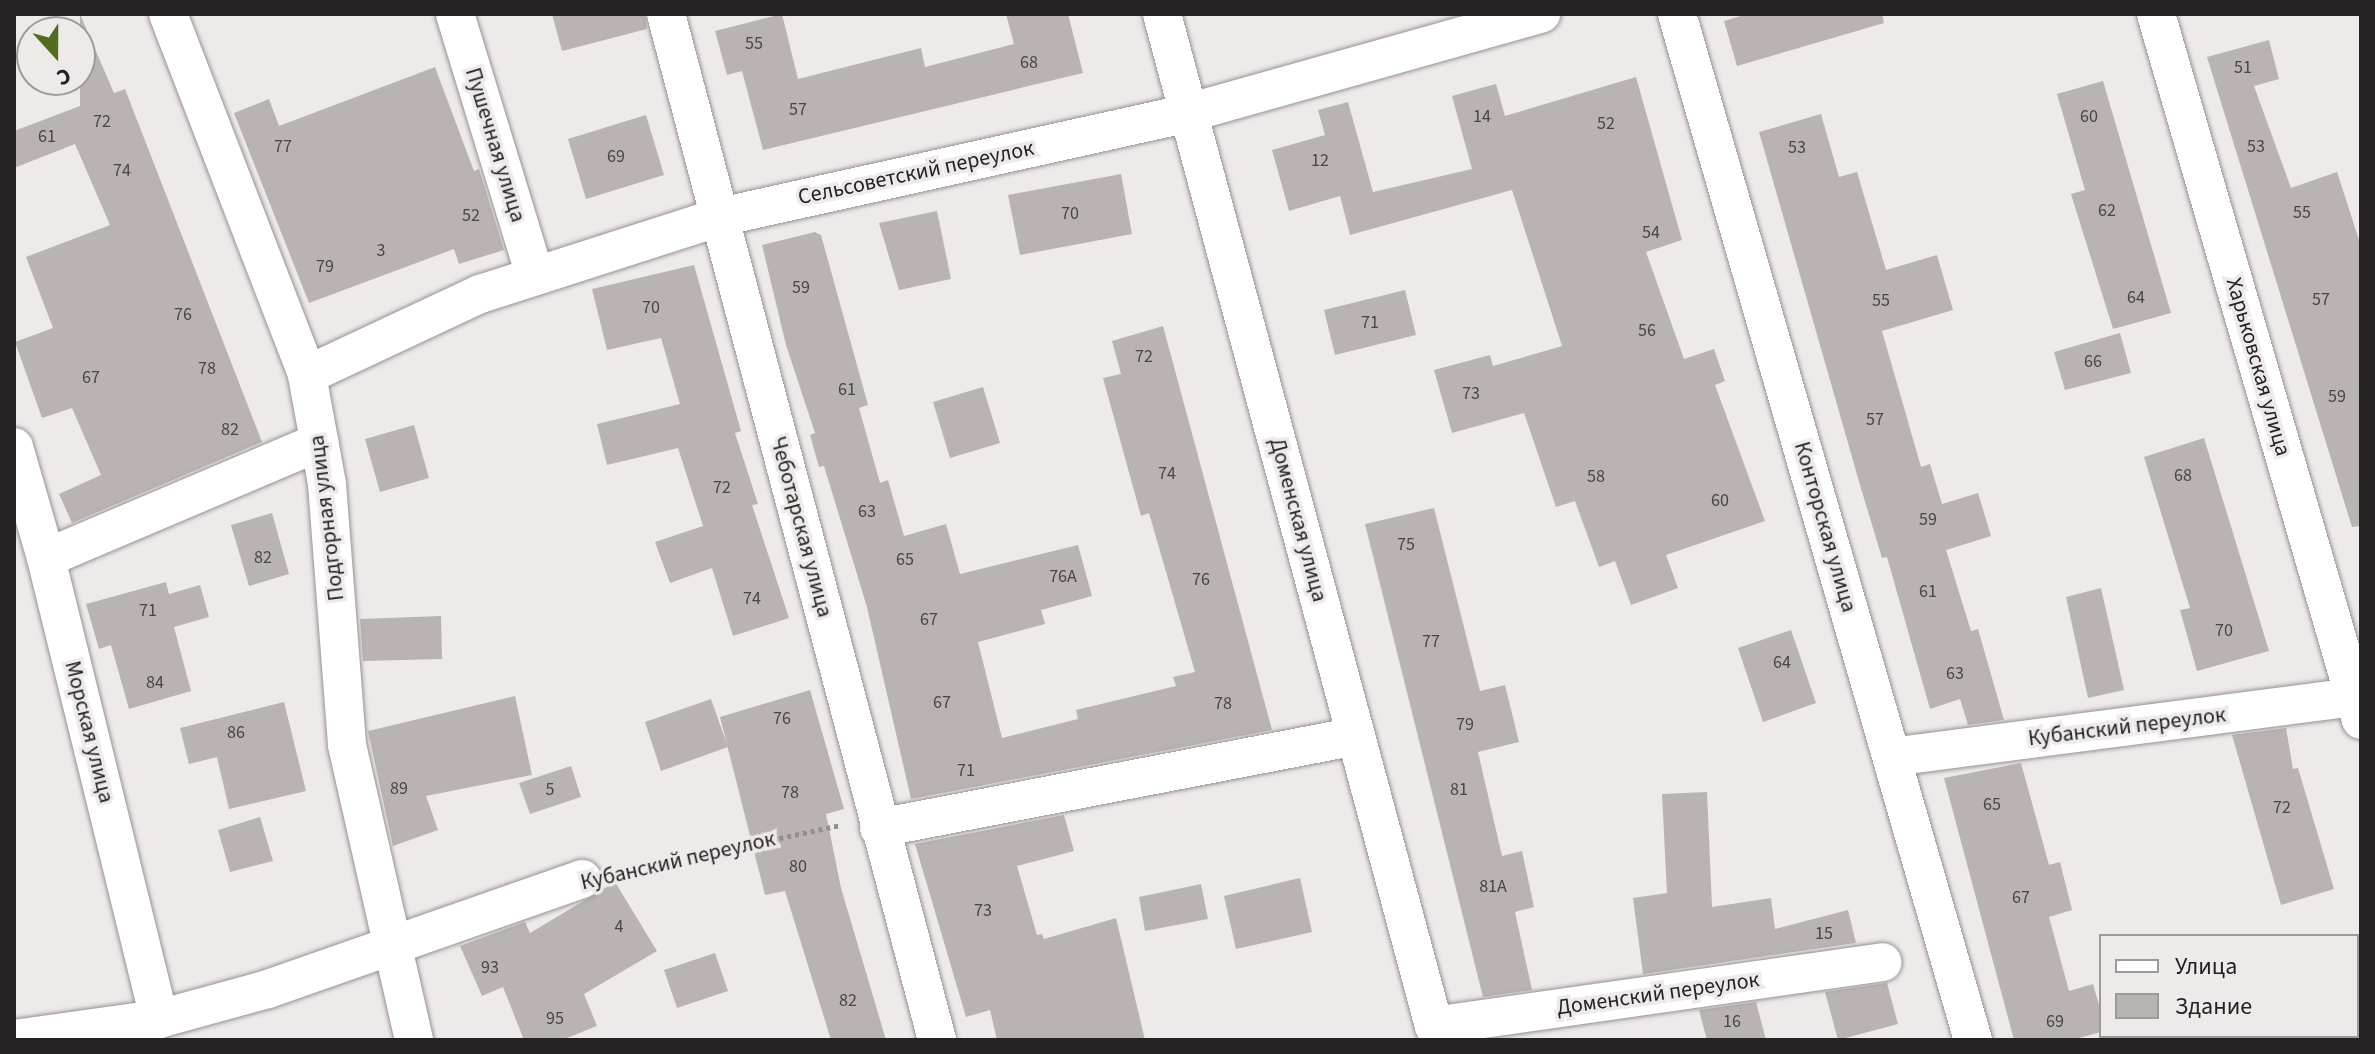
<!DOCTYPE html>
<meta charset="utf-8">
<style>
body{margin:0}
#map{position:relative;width:2375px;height:1054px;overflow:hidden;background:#efeaea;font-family:"Source Sans 3",sans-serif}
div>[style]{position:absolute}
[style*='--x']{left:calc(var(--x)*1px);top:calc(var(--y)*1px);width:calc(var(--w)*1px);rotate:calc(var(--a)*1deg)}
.building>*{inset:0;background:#b9b4b2}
.path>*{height:5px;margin-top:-2.5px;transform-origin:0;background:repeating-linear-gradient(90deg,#938f8f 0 4px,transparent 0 8px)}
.roads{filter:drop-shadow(0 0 2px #979292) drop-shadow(0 0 2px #979292)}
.minor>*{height:38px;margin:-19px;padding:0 19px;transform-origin:19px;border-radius:19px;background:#fff}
span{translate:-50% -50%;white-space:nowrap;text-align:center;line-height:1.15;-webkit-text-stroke:7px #efeaea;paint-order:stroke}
.number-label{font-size:18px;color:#494646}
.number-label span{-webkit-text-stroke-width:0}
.street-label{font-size:22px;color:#242222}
.frame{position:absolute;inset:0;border:16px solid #242222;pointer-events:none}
.legend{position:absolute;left:2099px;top:934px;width:260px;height:104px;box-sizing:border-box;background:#efeaea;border:2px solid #9e9a9a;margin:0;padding:10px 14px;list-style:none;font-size:24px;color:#242222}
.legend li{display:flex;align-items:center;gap:16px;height:40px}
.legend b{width:40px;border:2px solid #9e9a9a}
.north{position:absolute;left:16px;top:16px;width:80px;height:80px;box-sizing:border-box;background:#efeaea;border:2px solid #9e9a9a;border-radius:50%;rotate:159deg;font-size:22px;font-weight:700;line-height:32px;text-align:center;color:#242222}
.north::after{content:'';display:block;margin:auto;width:28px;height:36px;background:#536d1f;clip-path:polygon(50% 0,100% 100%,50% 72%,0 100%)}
</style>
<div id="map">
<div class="building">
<div style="clip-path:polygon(80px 14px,114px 93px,125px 89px,262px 442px,72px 523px,59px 494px,101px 475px,72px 408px,42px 418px,15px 342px,53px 328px,26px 257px,110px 225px,75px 144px,14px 168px,14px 131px,80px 106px)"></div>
<div style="clip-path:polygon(552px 14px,645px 14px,647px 29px,562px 51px)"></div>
<div style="clip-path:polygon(782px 14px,798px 79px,921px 48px,925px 67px,1014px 44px,1006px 14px,1068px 14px,1083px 73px,763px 150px,742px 71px,727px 75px,715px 31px)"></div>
<div style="clip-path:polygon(1747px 14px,1882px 14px,1884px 23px,1737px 66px,1724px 21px)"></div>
<div style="clip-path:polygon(2269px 40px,2279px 79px,2254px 86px,2291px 188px,2337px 172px,2361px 246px,2361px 526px,2352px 527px,2207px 57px)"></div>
<div style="clip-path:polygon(435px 67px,474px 171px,479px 169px,504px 250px,459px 264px,454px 249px,309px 303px,234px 113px,269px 99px,279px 126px)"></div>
<div style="clip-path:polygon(1636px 77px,1682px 240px,1646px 252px,1684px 359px,1714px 349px,1725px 381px,1715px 385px,1765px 521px,1666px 555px,1678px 588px,1631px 605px,1615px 561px,1599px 567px,1575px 501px,1556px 507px,1524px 413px,1452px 433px,1434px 370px,1490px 355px,1493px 366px,1562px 346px,1512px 190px,1350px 235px,1340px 196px,1289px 211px,1272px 150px,1325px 135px,1318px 110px,1348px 102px,1373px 192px,1472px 169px,1452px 96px,1496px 84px,1505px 116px)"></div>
<div style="clip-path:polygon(2103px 81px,2171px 313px,2113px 329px,2071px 194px,2085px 190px,2057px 94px)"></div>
<div style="clip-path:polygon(1821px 114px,1839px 177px,1857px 172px,1886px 270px,1937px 255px,1953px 310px,1882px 331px,1921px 467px,1930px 464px,1942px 504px,1978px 493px,1991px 536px,1946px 550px,1971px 631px,1978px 629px,2004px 720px,1968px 725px,1960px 699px,1930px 709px,1887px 557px,1882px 558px,1860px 485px,1759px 132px)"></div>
<div style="clip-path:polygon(646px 115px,664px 175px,586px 199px,568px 139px)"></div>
<div style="clip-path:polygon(1121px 174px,1132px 234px,1020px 255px,1008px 195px)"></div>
<div style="clip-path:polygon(937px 211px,951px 279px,899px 290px,879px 223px)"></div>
<div style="clip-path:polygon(815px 232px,821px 235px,868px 405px,859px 408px,880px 483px,888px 480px,904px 536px,946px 524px,960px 574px,1078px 545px,1092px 596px,1041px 610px,1045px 624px,978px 642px,1002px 738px,1078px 719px,1076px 710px,1176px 686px,1173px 677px,1195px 672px,1149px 513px,1141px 516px,1103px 378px,1121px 374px,1112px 341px,1163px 326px,1272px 730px,911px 799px,867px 607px,824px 466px,819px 467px,810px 435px,815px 433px,786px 345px,762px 245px)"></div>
<div style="clip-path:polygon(694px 265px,741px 431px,735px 433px,758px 504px,752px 505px,789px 618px,733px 636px,712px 568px,670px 583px,655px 542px,703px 526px,678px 448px,607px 465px,597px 424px,680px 404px,661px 338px,607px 350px,592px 289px)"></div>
<div style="clip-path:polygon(1405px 290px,1416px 335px,1335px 355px,1324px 310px)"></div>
<div style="clip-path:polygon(2120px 333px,2131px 373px,2065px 390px,2054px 352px)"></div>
<div style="clip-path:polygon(983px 387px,1000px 443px,950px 458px,933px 402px)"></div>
<div style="clip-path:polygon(414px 425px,429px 478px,380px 492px,365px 439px)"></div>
<div style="clip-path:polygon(2204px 438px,2269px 651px,2197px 671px,2180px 610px,2190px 608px,2144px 457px)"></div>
<div style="clip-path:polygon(1434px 508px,1480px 691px,1505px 685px,1519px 742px,1478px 752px,1502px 856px,1522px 851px,1534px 907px,1515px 912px,1532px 990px,1483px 997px,1365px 524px)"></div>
<div style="clip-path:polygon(272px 513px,289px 574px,249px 586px,231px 525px)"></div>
<div style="clip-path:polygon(166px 582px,169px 594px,200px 585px,209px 617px,174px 627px,191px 691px,129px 709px,111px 645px,99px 649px,86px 604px)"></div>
<div style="clip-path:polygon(2101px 588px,2124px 690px,2088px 698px,2066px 597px)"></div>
<div style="clip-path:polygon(441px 616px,442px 659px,363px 661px,360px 619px)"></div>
<div style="clip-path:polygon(1791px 630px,1816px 703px,1763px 722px,1738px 648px)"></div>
<div style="clip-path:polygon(810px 690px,844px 809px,826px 814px,841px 888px,886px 1040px,831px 1040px,785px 891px,765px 895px,720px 717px)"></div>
<div style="clip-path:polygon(515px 696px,532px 775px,426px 796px,438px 830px,393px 846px,368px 731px)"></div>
<div style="clip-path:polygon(711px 699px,728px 747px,661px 771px,645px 722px)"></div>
<div style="clip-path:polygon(284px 702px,306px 791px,229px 809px,217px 757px,189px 764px,180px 728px)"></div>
<div style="clip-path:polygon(2286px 728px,2293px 769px,2298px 768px,2334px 889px,2281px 905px,2232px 735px)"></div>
<div style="clip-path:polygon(2021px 763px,2049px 865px,2060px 862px,2072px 910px,2049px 917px,2069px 991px,2093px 984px,2101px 1012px,2101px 1032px,2072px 1040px,2014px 1040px,1944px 778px)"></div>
<div style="clip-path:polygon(571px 766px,581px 797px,530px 814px,519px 783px)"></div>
<div style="clip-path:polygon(1707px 792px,1712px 907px,1771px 898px,1775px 929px,1848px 910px,1856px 943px,1643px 974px,1633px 898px,1667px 893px,1662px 794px)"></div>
<div style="clip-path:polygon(1064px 815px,1074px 851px,1017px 866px,1037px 935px,1042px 934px,1044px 939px,1116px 918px,1145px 1040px,997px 1040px,990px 1010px,966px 1017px,915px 844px)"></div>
<div style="clip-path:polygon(260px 817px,273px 861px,230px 872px,218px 830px)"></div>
<div style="clip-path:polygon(1300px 878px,1312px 932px,1236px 949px,1224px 896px)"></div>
<div style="clip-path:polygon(615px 882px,657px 951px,584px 994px,597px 1026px,562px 1040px,524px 1040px,503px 987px,482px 996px,460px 946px,525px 922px,530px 933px)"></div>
<div style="clip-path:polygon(1201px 884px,1208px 919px,1145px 931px,1139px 897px)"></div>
<div style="clip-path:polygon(715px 953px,728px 991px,677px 1008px,664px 970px)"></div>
<div style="clip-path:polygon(1887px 983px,1898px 1024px,1838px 1040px,1825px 992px)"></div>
<div style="clip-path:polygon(1756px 1002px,1766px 1040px,1707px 1040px,1699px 1010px)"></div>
</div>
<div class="path">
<div style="--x:623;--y:872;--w:222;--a:-12.2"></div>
</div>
<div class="roads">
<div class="minor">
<div style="--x:168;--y:14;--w:387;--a:68.9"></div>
<div style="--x:307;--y:375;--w:111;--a:79.6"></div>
<div style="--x:327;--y:484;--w:262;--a:85.6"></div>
<div style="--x:347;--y:745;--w:303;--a:77.2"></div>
<div style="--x:455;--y:14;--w:274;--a:73"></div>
<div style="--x:666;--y:14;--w:1061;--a:75.2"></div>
<div style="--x:1162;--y:14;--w:1048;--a:74.96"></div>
<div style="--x:1434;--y:1026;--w:453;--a:-8.1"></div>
<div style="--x:1677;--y:14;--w:1068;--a:73.91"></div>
<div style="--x:2156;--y:14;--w:735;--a:73.81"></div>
<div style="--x:307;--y:375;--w:191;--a:-25.1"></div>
<div style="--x:480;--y:294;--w:252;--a:-17.8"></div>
<div style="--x:720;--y:217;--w:479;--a:-12.5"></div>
<div style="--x:1188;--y:113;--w:367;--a:-15.7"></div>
<div style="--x:14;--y:447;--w:116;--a:73.9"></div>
<div style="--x:46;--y:558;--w:475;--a:76.2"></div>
<div style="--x:46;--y:558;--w:297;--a:-23"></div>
<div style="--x:1892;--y:757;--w:473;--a:-7.4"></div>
<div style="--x:879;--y:828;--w:486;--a:-10.9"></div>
<div style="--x:14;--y:1039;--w:146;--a:-7.9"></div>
<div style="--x:159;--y:1019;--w:113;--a:-15.4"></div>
<div style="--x:268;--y:989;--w:333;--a:-19.3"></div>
</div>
</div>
<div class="number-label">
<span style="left:754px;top:44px">55</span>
<span style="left:1029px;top:63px">68</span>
<span style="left:2243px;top:68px">51</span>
<span style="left:798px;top:110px">57</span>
<span style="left:1482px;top:117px">14</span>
<span style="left:2089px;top:117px">60</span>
<span style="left:102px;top:122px">72</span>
<span style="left:1606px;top:124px">52</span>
<span style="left:47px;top:137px">61</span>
<span style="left:283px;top:147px">77</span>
<span style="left:2256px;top:147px">53</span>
<span style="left:1797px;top:148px">53</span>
<span style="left:616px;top:157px">69</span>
<span style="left:1320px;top:161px">12</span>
<span style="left:122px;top:171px">74</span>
<span style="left:2107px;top:211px">62</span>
<span style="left:2302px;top:213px">55</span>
<span style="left:1070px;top:214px">70</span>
<span style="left:471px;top:216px">52</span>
<span style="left:1651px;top:233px">54</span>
<span style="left:381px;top:251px">3</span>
<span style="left:325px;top:267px">79</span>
<span style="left:801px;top:288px">59</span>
<span style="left:2136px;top:298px">64</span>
<span style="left:2321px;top:300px">57</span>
<span style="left:1881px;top:301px">55</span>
<span style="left:651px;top:308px">70</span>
<span style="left:183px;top:315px">76</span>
<span style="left:1370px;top:323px">71</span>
<span style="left:1647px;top:331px">56</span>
<span style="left:1144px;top:357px">72</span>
<span style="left:2093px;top:362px">66</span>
<span style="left:207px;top:369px">78</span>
<span style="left:91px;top:378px">67</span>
<span style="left:847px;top:390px">61</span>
<span style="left:1471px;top:394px">73</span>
<span style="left:2337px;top:397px">59</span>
<span style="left:1875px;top:420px">57</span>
<span style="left:230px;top:430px">82</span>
<span style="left:1167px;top:474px">74</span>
<span style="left:2183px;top:476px">68</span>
<span style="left:1596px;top:477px">58</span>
<span style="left:722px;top:488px">72</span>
<span style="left:1720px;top:501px">60</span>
<span style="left:867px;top:512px">63</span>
<span style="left:1928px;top:520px">59</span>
<span style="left:1406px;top:545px">75</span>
<span style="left:263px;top:558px">82</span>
<span style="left:905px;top:560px">65</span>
<span style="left:1063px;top:577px">76А</span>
<span style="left:1201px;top:580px">76</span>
<span style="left:1928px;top:592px">61</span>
<span style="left:752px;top:599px">74</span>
<span style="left:148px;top:611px">71</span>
<span style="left:929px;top:620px">67</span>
<span style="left:2224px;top:631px">70</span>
<span style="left:1431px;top:642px">77</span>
<span style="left:1782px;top:663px">64</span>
<span style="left:1955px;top:674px">63</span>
<span style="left:155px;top:683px">84</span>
<span style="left:942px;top:703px">67</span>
<span style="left:1223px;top:704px">78</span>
<span style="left:782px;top:719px">76</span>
<span style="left:1465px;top:725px">79</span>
<span style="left:236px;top:733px">86</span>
<span style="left:966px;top:771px">71</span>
<span style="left:399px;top:789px">89</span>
<span style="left:550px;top:790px">5</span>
<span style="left:1459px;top:790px">81</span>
<span style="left:790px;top:793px">78</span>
<span style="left:1992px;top:805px">65</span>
<span style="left:2282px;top:808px">72</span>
<span style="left:798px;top:867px">80</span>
<span style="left:1493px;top:887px">81А</span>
<span style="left:2021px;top:898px">67</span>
<span style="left:983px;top:911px">73</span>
<span style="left:619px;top:927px">4</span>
<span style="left:1824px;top:934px">15</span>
<span style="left:490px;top:968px">93</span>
<span style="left:848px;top:1001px">82</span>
<span style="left:555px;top:1019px">95</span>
<span style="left:1732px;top:1022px">16</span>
<span style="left:2055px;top:1022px">69</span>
</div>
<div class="street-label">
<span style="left:495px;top:145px;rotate:73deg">Пушечная улица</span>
<span style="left:916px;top:173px;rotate:-12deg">Сельсоветский переулок</span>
<span style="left:2258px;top:367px;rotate:74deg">Харьковская улица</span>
<span style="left:327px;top:518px;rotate:-97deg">Подгорная улица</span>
<span style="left:1298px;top:520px;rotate:75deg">Доменская улица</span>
<span style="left:801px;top:527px;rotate:75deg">Чеботарская улица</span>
<span style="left:1825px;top:527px;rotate:74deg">Конторская улица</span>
<span style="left:2127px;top:727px;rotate:-7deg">Кубанский переулок</span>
<span style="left:89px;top:732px;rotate:76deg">Морская улица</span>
<span style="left:678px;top:861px;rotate:-13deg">Кубанский переулок</span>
<span style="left:1658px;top:994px;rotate:-8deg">Доменский переулок</span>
</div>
<div class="frame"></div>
<ul class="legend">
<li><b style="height:10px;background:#fff"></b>Улица</li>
<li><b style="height:22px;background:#b9b4b2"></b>Здание</li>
</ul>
<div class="north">С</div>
</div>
